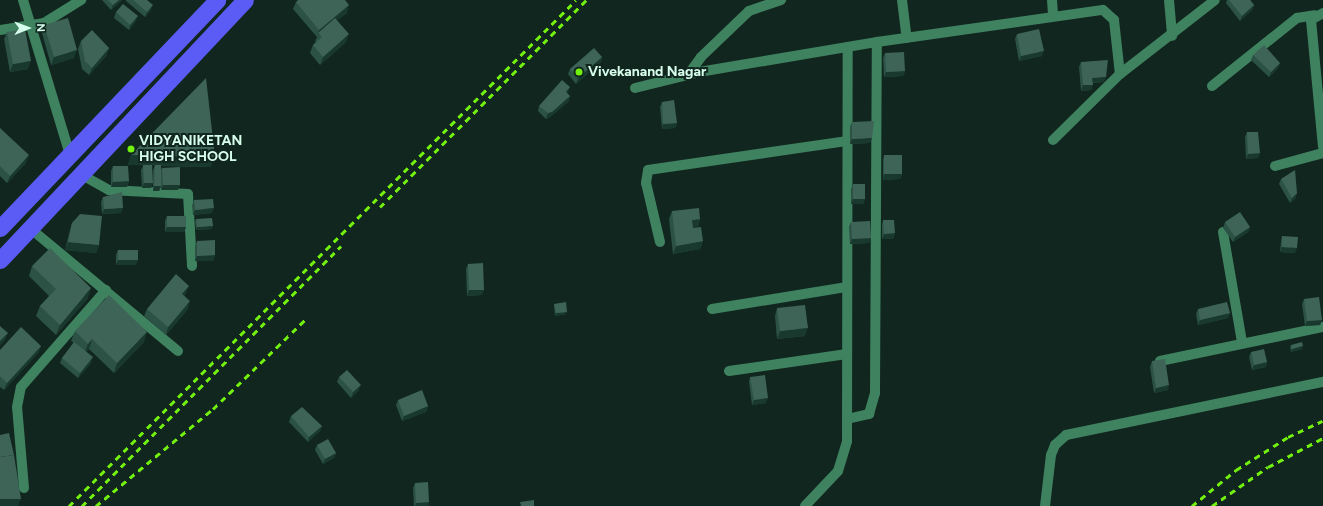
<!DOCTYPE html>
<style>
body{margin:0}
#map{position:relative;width:1323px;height:506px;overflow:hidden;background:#11261e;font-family:Figtree,sans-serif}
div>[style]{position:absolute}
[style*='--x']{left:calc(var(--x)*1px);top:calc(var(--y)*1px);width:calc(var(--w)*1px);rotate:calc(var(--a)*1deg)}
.minor>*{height:10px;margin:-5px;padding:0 5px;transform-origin:5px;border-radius:5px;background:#3f8260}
.highway>*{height:17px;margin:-8.5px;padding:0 8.5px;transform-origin:8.5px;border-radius:8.5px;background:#5a5cf5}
.rail>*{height:3px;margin-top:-1.5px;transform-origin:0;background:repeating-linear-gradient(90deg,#72f10f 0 6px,transparent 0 11px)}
.wall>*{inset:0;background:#2b5245}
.shaded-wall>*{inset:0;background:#19392e}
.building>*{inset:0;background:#3d6457}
.dots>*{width:11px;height:11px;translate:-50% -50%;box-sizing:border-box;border:2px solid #11261e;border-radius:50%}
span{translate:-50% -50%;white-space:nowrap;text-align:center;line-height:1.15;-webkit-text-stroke:4px #11261e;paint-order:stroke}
.poi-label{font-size:14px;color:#d7fded;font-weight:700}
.left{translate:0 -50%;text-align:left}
.north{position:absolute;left:8px;top:8px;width:40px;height:40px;-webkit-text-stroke:3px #11261e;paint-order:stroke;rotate:89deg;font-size:11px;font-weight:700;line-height:16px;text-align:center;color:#d7fded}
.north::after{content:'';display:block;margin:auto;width:14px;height:18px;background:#d7fded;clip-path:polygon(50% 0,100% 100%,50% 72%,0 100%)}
</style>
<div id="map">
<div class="minor">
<div style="--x:23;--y:0;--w:162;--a:73.1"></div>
<div style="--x:902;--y:0;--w:38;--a:83"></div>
<div style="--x:1052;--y:0;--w:16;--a:86"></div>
<div style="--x:1169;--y:0;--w:36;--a:85"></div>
<div style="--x:1323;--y:13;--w:14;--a:150"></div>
<div style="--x:1311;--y:20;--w:127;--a:84.6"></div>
<div style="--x:0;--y:30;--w:45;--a:-9"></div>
<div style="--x:44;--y:23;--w:44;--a:-31.9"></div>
<div style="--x:688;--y:75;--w:22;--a:-54"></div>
<div style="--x:701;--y:57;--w:66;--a:-43.8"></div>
<div style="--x:749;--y:11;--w:34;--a:-19"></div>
<div style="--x:1212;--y:86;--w:109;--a:-38.7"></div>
<div style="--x:1297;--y:18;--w:18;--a:-9"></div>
<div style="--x:635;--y:88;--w:66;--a:-14"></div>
<div style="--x:699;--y:72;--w:181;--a:-9.6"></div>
<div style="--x:877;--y:42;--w:228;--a:-8.1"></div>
<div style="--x:1103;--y:10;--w:15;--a:42"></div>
<div style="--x:1114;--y:20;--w:54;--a:83.7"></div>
<div style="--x:1053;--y:140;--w:94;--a:-44.6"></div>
<div style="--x:1120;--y:74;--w:120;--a:-37.9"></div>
<div style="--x:1275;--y:166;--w:50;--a:-15.2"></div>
<div style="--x:82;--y:175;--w:31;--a:29"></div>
<div style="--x:109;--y:190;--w:79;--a:2.9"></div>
<div style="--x:188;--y:194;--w:72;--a:86.8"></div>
<div style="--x:31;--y:229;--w:191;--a:39.7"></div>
<div style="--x:1223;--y:232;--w:112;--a:80.2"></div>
<div style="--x:660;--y:242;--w:61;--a:-103.3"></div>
<div style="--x:646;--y:183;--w:13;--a:-81"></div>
<div style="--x:648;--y:170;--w:202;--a:-8.3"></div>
<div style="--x:712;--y:309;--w:137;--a:-9.3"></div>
<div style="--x:1160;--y:361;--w:167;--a:-11.8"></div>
<div style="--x:729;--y:371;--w:119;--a:-8.2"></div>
<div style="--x:847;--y:419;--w:23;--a:-13"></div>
<div style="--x:869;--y:414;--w:22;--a:-74"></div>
<div style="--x:875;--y:393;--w:351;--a:-89.7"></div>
<div style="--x:24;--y:488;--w:81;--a:-94.9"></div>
<div style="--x:17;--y:407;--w:20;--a:-79"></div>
<div style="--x:21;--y:387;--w:129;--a:-48.8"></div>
<div style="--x:805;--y:506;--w:48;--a:-46.7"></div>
<div style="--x:838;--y:471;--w:31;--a:-73"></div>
<div style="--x:847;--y:441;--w:394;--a:-89.9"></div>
<div style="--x:1045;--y:506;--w:51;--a:-83.3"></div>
<div style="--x:1051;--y:455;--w:11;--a:-68"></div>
<div style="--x:1055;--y:445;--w:15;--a:-42"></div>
<div style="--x:1066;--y:435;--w:262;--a:-11.7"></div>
</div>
<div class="highway">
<div style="--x:0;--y:228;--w:315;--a:-46.4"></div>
<div style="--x:0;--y:260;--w:357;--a:-46.7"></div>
</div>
<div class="rail">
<div style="--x:380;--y:207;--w:292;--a:-45.1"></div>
<div style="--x:69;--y:506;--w:716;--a:-44.94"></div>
<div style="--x:82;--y:506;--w:367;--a:-45.1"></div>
<div style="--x:96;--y:506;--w:152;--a:-39.7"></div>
<div style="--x:213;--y:409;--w:132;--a:-44.1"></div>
<div style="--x:1192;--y:506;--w:57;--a:-39.3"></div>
<div style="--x:1236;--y:470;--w:62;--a:-32.4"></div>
<div style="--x:1288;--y:437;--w:38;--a:-25"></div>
<div style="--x:1212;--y:506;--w:68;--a:-34.9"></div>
<div style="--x:1268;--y:467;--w:62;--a:-27.8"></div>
</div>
<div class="wall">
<div style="clip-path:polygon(102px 0,122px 0,121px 1px,111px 10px)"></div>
<div style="clip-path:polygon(126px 0,147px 0,151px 10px,145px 17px,126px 1px)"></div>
<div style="clip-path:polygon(1227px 0,1250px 0,1254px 5px,1252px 10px,1240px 21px,1226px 3px)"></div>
<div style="clip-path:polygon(346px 1px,347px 13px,337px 20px,346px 42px,320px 65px,310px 53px,313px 45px,316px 42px,315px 41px,317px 37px,293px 9px,296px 2px)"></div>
<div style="clip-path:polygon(116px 12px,136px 21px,129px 30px,114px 18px)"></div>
<div style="clip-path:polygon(44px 25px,74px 58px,51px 65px,42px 33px)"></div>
<div style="clip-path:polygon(7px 32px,28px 69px,10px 72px,4px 39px)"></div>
<div style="clip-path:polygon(1017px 34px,1042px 56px,1019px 61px,1015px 39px)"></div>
<div style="clip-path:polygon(81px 41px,109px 48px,106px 56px,89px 75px,82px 69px,78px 49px)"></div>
<div style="clip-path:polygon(885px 53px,905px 71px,903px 76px,884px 77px,883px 58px)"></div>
<div style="clip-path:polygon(1253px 55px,1280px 63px,1278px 68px,1269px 77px,1251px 60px)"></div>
<div style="clip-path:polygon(602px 57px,601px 62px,576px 84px,568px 74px,570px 69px)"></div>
<div style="clip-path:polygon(1081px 62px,1104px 82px,1093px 83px,1091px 90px,1081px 91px,1079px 67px)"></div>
<div style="clip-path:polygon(568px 93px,567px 94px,570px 96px,568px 102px,550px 117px,546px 119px,538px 111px,539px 106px)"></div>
<div style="clip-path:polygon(662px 102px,677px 123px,675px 128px,662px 129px,660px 107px)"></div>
<div style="clip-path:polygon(852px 122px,870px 143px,850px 144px,850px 127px)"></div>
<div style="clip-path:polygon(0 128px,26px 163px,7px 183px,0 176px)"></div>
<div style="clip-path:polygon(1247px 132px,1260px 153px,1258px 158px,1246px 159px,1245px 137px)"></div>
<div style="clip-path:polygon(131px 155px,211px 167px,161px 166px,161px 170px,162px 168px,178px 190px,161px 190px,161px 187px,159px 191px,153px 191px,153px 170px,155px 165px,152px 165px,151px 188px,142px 188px,141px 170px,144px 165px,128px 165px)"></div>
<div style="clip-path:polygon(884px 155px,902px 174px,900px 179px,883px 180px,883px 160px)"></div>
<div style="clip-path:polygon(113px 166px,129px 181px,127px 187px,111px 187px,111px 171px)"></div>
<div style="clip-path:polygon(1281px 179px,1297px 193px,1295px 199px,1290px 203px,1279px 184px)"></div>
<div style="clip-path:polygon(853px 184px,865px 199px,863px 204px,851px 204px,851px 189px)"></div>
<div style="clip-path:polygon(103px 197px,121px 213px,102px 214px,101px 202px)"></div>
<div style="clip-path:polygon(194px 200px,212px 213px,193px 215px,192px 205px)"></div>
<div style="clip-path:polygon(672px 211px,700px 219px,698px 227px,693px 227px,703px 241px,700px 249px,673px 254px,669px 219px)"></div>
<div style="clip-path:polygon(167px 216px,186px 227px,184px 232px,165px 232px,165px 221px)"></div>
<div style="clip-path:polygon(196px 219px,212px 229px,196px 230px,195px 222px)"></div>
<div style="clip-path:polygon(883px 220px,895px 233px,893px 239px,882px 239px,882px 225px)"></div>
<div style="clip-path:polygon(851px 222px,871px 238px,869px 243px,850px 244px,849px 227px)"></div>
<div style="clip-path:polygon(1225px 222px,1250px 227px,1248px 232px,1233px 242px,1223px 228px)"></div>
<div style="clip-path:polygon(72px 223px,99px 245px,96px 253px,65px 250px,70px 230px)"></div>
<div style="clip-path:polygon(1282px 236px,1295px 253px,1280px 252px,1281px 241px)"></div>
<div style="clip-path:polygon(197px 241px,215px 255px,213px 261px,195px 261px,195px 246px)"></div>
<div style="clip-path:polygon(118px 250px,136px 265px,116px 265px,116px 255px)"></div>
<div style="clip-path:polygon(468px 264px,482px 295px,467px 296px,466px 269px)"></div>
<div style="clip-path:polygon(32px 266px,88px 298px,56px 335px,36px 316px,40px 306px,49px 296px,29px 276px)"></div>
<div style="clip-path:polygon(186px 293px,184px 296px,188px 309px,166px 335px,144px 316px,147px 309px)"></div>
<div style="clip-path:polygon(1304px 299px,1322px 320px,1320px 325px,1305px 326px,1302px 304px)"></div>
<div style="clip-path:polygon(554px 304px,566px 314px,555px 316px,554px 306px)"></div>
<div style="clip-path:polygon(777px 308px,805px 336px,777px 339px,775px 316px)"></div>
<div style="clip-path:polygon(1198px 309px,1230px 313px,1228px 318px,1198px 325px,1196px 314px)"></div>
<div style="clip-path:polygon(75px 331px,144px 342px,114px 373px,89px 349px,86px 352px,91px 363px,78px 378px,60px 363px,62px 358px,74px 343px,71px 341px)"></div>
<div style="clip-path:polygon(1291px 345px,1302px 349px,1291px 352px,1290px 347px)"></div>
<div style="clip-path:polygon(41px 346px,38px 353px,4px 390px,0 387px,0 350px)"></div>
<div style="clip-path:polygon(1251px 352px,1267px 362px,1266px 367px,1252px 370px,1249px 357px)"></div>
<div style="clip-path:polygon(1152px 361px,1168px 390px,1154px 393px,1150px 367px)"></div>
<div style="clip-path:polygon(339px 377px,359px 390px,351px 398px,337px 382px)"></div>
<div style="clip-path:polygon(750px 377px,766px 403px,752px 405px,749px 382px)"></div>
<div style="clip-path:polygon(398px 400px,428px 406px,426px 412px,402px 421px,396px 405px)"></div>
<div style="clip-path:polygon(291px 416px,322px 426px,320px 431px,308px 442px,289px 422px)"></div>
<div style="clip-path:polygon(317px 445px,336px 453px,334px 458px,323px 464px,315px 450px)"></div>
<div style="clip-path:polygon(415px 483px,429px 502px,428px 506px,414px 506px,413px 488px)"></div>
</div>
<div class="shaded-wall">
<div style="clip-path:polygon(119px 0,122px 0,121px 1px,111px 10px,113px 5px)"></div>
<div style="clip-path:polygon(153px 5px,151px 10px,145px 17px,147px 12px)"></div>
<div style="clip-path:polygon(349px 5px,347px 13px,319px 35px,318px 33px,316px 38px,319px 30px)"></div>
<div style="clip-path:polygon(1254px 5px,1252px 10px,1240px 21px,1242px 16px)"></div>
<div style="clip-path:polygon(138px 16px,136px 21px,129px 30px,130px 25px)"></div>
<div style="clip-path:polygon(349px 34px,346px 42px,320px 65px,323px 57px)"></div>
<div style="clip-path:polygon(109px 48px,106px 56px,89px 75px,92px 68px)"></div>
<div style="clip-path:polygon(77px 50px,74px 58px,51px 65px,54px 57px)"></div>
<div style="clip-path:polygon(1044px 51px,1042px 56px,1019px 61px,1021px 56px)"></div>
<div style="clip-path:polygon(602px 57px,601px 62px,576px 84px,578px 78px)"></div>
<div style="clip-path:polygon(31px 61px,28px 69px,10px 72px,13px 64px)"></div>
<div style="clip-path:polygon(1280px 63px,1278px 68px,1269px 77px,1271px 72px)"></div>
<div style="clip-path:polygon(905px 71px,903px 76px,884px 77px,886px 72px)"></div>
<div style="clip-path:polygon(1106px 77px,1104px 82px,1090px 83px,1092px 78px)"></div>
<div style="clip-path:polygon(1083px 85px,1093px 85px,1091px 90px,1081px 91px)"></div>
<div style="clip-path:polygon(570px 87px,568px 93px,564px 97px,566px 92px)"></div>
<div style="clip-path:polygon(570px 96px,568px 102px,550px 117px,546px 119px,548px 113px)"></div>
<div style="clip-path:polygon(677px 123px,675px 128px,662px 129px,663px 124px)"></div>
<div style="clip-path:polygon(872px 138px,870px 143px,850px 144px,852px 139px)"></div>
<div style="clip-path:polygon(1260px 153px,1258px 158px,1246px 159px,1248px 154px)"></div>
<div style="clip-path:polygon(29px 155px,26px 163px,7px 183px,10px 176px)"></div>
<div style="clip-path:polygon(131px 155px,215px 157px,211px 167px,128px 165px)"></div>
<div style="clip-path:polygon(884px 174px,902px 174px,900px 179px,883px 180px)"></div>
<div style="clip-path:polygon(129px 181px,127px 187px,111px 187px,113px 182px)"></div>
<div style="clip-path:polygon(144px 183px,153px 183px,151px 188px,142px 188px)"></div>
<div style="clip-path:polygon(163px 185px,180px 185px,178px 190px,161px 190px)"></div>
<div style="clip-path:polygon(154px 186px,161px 186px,159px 191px,153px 191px)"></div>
<div style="clip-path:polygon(1297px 193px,1295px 199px,1290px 203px,1292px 198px)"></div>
<div style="clip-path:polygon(853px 199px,865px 199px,863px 204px,851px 204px)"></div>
<div style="clip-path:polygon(123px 208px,121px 213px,102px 214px,104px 209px)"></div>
<div style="clip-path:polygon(214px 208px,212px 213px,193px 215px,195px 210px)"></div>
<div style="clip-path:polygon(700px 219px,698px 227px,689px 228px,692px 220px)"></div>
<div style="clip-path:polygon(213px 226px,212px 229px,196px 230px,197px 227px)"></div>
<div style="clip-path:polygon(167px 227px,186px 227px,184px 232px,165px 232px)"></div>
<div style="clip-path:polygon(1250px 227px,1248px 232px,1233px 242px,1235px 237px)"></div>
<div style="clip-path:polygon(895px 233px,893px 239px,882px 239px,884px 234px)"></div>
<div style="clip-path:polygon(871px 238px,869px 243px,850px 244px,852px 239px)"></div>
<div style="clip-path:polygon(703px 241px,700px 249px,673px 254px,676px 246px)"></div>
<div style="clip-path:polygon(68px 242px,99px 245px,96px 253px,65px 250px)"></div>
<div style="clip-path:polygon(1282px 247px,1297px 248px,1295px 253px,1280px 252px)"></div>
<div style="clip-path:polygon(215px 255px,213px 261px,195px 261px,197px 256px)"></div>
<div style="clip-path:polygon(118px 260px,138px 260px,136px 265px,116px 265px)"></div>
<div style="clip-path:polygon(189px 286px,186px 293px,179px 301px,182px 294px)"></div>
<div style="clip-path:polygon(91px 288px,88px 298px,56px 335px,60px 325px)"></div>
<div style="clip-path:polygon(469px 290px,484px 290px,482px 295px,467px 296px)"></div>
<div style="clip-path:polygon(190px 301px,188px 309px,166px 335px,168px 327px)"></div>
<div style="clip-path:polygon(567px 312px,566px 314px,555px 316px,556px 313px)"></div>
<div style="clip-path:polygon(1230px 313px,1228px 318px,1198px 325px,1200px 320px)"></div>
<div style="clip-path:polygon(1322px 320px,1320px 325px,1305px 326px,1307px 321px)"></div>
<div style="clip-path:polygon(808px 328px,805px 336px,777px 339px,780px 331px)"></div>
<div style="clip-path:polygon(147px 332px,144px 342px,114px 373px,117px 363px)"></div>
<div style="clip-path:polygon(8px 333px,5px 340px,0 346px,0 341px)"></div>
<div style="clip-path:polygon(92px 339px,89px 349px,84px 354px,88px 344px)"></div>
<div style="clip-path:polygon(41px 346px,38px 353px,4px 390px,7px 383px)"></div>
<div style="clip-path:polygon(1303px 346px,1302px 349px,1291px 352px,1292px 349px)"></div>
<div style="clip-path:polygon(93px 357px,91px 363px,78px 378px,80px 373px)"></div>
<div style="clip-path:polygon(1267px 362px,1266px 367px,1252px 370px,1254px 365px)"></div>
<div style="clip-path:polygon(361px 385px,359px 390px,351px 398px,353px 392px)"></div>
<div style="clip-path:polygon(1169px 385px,1168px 390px,1154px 393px,1156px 388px)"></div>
<div style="clip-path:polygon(768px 398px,766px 403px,752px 405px,754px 400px)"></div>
<div style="clip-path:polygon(428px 406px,426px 412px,402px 421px,404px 416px)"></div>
<div style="clip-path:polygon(322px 426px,320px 431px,308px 442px,309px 437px)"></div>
<div style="clip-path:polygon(336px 453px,334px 458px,323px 464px,325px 459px)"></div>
<div style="clip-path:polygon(0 499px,21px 499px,18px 506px,0 506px)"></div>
<div style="clip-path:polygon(429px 502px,428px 506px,415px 506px,416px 503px)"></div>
</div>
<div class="building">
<div style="clip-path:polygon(108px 0,119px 0,113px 5px)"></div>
<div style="clip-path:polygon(133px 0,147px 0,153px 5px,147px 12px)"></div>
<div style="clip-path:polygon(298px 0,345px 0,349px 5px,319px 30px,296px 2px)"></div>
<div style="clip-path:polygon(1229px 0,1250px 0,1254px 5px,1242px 16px)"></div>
<div style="clip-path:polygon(123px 4px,138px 16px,130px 25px,116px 12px)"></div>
<div style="clip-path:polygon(68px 18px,77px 50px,54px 57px,44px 25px)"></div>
<div style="clip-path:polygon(335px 18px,349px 34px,323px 57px,313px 45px,322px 37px,318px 33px)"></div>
<div style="clip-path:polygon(25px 29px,31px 61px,13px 64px,7px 32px)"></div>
<div style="clip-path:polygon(1039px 29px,1044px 51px,1021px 56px,1017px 34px)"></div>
<div style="clip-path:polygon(92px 30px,109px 48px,92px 68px,85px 61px,81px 41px)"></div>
<div style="clip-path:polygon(1264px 45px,1280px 63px,1271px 72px,1253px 55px)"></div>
<div style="clip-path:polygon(594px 48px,602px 57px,578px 78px,570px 69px)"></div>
<div style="clip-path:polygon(904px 52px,905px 71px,886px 72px,885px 53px)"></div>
<div style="clip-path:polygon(1108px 60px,1106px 77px,1092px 78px,1093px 85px,1083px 85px,1081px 62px)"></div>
<div style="clip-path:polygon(206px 78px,215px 157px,131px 155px)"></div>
<div style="clip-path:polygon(562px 80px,570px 87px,566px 92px,570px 96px,552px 112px,548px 113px,539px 106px)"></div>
<div style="clip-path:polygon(674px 100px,677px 123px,663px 124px,662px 102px)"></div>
<div style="clip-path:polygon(874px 121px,872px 138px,852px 139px,852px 122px)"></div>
<div style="clip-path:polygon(0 128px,29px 155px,10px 176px,0 166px)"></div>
<div style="clip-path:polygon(1247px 132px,1258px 132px,1260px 153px,1248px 154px)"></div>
<div style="clip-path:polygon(884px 155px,902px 155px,902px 174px,884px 174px)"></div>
<div style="clip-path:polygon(143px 165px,152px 165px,153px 183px,144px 183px)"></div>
<div style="clip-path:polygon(155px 165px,161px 165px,161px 186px,154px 186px)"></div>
<div style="clip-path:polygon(113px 166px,128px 166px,129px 181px,113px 182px)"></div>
<div style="clip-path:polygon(180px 167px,180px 185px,163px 185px,162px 168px)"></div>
<div style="clip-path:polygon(1295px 170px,1297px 193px,1292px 198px,1281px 179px)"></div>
<div style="clip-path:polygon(853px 184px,865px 184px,865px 199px,853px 199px)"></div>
<div style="clip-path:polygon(122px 192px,123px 208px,104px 209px,103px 197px)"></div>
<div style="clip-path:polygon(213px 199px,214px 208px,195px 210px,194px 200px)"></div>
<div style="clip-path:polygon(699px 208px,700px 219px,692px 220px,693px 228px,701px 227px,703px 241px,676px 246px,672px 211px)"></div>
<div style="clip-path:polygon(1240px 212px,1250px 227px,1235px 237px,1225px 222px)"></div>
<div style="clip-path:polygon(80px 214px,102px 216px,99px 245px,68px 242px,72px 223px)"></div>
<div style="clip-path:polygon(167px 216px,186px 216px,186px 227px,167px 227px)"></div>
<div style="clip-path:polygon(212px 218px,213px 226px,197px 227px,196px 219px)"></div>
<div style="clip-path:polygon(883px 220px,894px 220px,895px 233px,884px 234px)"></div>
<div style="clip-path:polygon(870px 221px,871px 238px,852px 239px,851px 222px)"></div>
<div style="clip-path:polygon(1282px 236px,1298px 237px,1297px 248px,1282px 247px)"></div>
<div style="clip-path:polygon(215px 240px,215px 255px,197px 256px,197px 241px)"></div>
<div style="clip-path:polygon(50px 248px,91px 288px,60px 325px,40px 306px,56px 289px,32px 266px)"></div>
<div style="clip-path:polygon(118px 250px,138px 250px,138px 260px,118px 260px)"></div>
<div style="clip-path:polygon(483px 263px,484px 290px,469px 290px,468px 264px)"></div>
<div style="clip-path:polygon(176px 274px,189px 286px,182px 294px,190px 301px,168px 327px,147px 309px)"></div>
<div style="clip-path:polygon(109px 295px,147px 332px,117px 363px,92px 339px,88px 344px,75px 331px)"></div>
<div style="clip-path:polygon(1319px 297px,1322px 320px,1307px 321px,1304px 299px)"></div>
<div style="clip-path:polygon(566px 302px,567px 312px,556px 313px,554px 304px)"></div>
<div style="clip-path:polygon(1227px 302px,1230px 313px,1200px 320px,1198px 309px)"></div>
<div style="clip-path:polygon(805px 305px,808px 328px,780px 331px,777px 308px)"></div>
<div style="clip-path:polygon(0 326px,8px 333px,0 341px)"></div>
<div style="clip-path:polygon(21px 327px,41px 346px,7px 383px,0 376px,0 350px)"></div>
<div style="clip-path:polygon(74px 342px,93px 357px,80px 373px,62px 358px)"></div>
<div style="clip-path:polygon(1302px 342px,1303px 346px,1292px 349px,1291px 345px)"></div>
<div style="clip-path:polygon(1264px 349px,1267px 362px,1254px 365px,1251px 352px)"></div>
<div style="clip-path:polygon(1165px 359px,1169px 385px,1156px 388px,1152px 361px)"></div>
<div style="clip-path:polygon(347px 370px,361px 385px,353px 392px,339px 377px)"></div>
<div style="clip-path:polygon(765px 375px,768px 398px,754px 400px,750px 377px)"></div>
<div style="clip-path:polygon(422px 390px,428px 406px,404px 416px,398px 400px)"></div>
<div style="clip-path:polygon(302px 407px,322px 426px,309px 437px,291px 416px)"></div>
<div style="clip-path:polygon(9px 433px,14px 455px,0 457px,0 435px)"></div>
<div style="clip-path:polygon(328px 439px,336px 453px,325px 459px,317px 445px)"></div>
<div style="clip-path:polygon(14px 455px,21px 499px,0 499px,0 457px)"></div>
<div style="clip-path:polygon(428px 482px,429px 502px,416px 503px,415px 483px)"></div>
<div style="clip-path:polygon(534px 500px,534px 506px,521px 506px,520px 502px)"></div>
</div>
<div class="dots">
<div style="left:579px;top:72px;background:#72f10f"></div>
<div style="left:131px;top:149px;background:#72f10f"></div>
</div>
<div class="poi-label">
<span class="left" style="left:588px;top:72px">Vivekanand Nagar</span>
<span class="left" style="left:139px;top:149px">VIDYANIKETAN<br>HIGH SCHOOL</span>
</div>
<div class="north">N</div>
</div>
